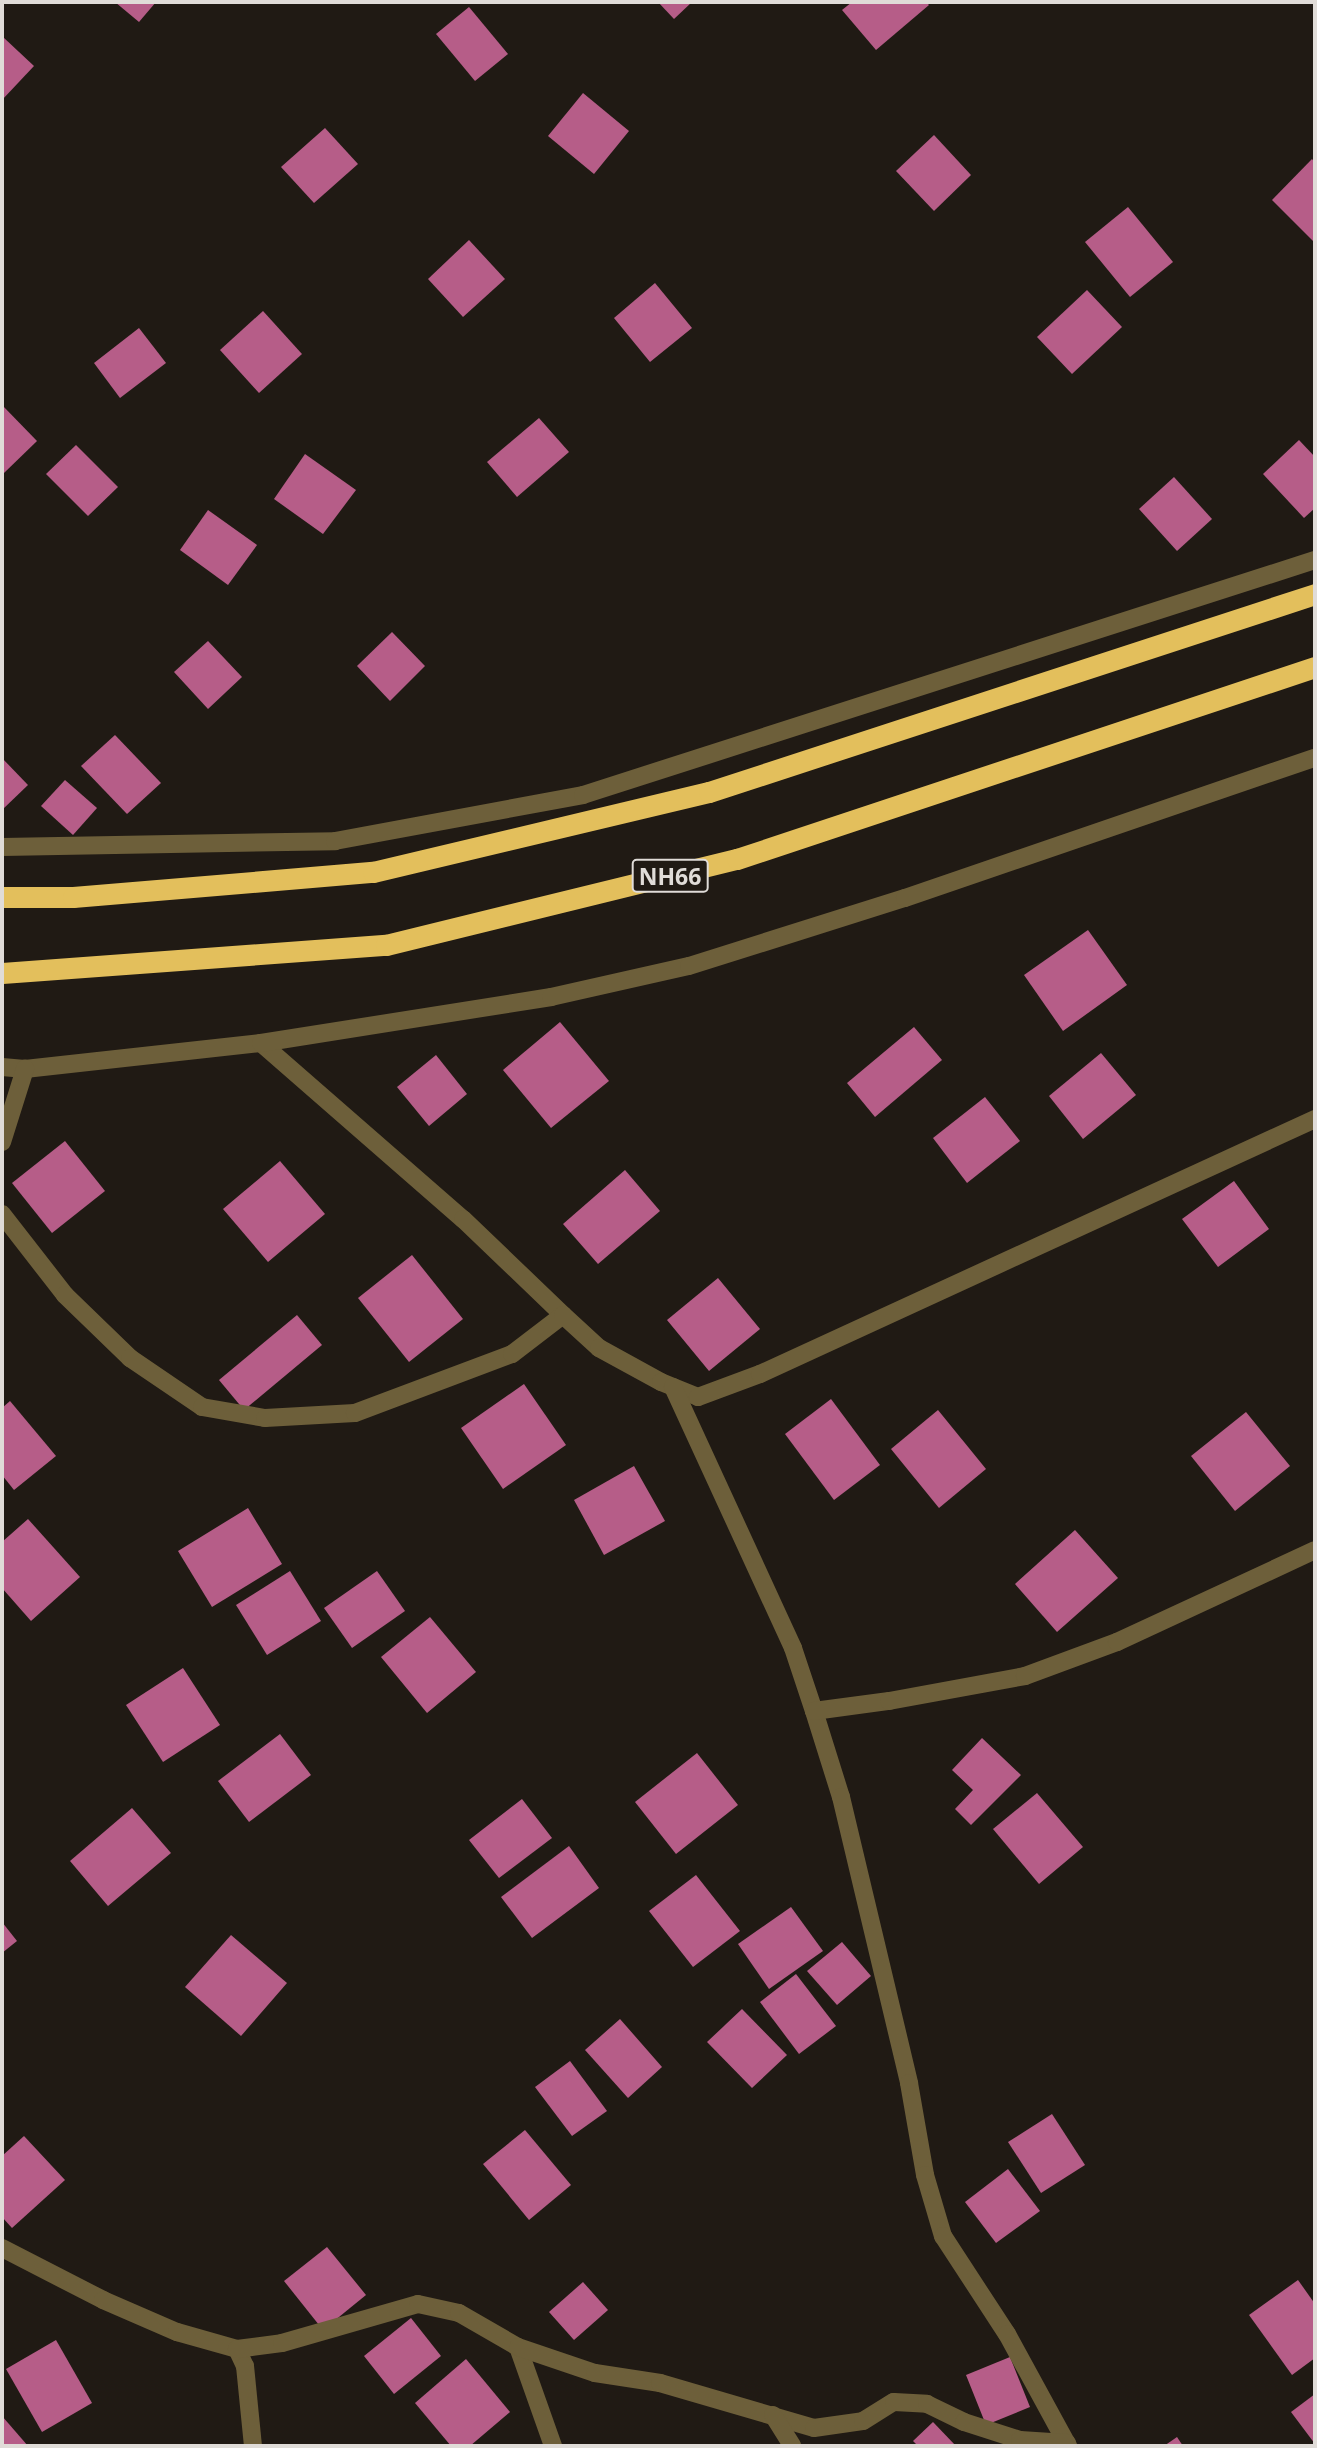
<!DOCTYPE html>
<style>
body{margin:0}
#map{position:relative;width:1317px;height:2448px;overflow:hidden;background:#201a14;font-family:"Noto Sans",sans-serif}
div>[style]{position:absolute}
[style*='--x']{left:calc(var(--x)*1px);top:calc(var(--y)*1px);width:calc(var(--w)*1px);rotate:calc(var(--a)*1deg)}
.building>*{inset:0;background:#b65d88}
.minor>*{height:18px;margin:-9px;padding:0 9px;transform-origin:9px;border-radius:9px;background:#6d5f3a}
.highway>*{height:21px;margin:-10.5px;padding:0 10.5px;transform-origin:10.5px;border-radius:10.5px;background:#e3bf5c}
span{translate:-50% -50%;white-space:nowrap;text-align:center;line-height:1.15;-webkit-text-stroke:5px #201a14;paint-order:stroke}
.shield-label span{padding:2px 5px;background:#201a14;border:2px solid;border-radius:5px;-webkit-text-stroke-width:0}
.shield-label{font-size:23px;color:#e0dcd8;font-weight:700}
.frame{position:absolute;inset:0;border:4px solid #e0dcd8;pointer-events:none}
</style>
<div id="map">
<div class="building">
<div style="clip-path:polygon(115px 2px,156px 2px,139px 22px)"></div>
<div style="clip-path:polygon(658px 2px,692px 2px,674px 19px)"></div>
<div style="clip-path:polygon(852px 2px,926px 2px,929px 5px,876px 50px,842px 10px)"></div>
<div style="clip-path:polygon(469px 7px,508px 54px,475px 81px,436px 34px)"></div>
<div style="clip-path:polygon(3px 37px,34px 66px,2px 100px,2px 39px)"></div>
<div style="clip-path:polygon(583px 93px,629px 131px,594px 174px,548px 136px)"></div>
<div style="clip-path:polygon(325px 128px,358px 164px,314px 203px,281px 167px)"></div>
<div style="clip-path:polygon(934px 135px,971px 175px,934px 211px,896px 171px)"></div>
<div style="clip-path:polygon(1312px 159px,1315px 163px,1315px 243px,1272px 200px)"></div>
<div style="clip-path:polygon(1128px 207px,1173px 262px,1130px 297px,1085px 242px)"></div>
<div style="clip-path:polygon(469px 240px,505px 279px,463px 317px,428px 279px)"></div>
<div style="clip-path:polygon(655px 283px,692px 328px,650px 362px,614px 318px)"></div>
<div style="clip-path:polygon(1087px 290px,1122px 327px,1072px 374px,1037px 337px)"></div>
<div style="clip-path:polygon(263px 311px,302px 354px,259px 393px,220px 350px)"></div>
<div style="clip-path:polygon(139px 328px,166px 363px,120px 398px,94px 363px)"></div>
<div style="clip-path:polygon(2px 405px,37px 441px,3px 474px,2px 473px)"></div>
<div style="clip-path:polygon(539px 418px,569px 452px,517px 497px,487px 462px)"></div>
<div style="clip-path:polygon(1299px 440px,1315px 457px,1315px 508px,1304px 518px,1263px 474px)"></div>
<div style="clip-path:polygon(76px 445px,118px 487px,88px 516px,46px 474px)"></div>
<div style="clip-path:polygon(305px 454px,356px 490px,323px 534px,274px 499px)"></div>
<div style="clip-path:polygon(1174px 477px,1212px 519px,1177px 551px,1139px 509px)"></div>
<div style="clip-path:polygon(208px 510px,257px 545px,228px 585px,180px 550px)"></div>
<div style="clip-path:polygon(392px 632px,425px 666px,390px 701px,357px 666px)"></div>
<div style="clip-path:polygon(208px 641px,242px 677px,208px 709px,174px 672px)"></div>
<div style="clip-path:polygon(115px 735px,161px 783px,127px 814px,81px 766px)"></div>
<div style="clip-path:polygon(2px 758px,28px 785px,2px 810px)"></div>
<div style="clip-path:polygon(65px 780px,97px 808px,73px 835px,41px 806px)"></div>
<div style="clip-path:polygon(1088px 930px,1127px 985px,1063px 1031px,1024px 975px)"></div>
<div style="clip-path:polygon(560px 1022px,609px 1081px,551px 1128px,503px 1070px)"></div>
<div style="clip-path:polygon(914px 1027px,942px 1060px,875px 1117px,847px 1083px)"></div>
<div style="clip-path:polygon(1101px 1053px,1136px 1095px,1083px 1139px,1049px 1096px)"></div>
<div style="clip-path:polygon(436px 1055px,467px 1094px,429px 1126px,397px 1087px)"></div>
<div style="clip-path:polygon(985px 1097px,1020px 1141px,967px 1183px,933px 1138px)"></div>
<div style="clip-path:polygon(65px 1141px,105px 1191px,52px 1233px,12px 1183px)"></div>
<div style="clip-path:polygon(280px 1161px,325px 1214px,268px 1262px,223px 1209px)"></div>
<div style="clip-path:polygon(625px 1170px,660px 1211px,598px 1264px,563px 1224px)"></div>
<div style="clip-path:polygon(1234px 1181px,1269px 1229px,1218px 1267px,1182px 1219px)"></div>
<div style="clip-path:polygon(412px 1255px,463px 1319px,409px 1362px,358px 1298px)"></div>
<div style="clip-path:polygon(718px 1278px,760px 1329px,709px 1371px,667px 1320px)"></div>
<div style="clip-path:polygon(297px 1315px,322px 1345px,244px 1410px,219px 1380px)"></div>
<div style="clip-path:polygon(524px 1384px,566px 1445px,503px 1489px,461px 1428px)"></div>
<div style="clip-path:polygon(831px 1399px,880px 1465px,834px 1500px,785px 1434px)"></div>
<div style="clip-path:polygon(10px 1401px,56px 1456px,14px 1490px,2px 1475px,2px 1408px)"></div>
<div style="clip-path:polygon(938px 1410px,986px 1469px,939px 1508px,891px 1449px)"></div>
<div style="clip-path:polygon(1246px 1412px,1290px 1466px,1235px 1511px,1191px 1456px)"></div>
<div style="clip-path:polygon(634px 1466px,665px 1521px,604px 1555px,574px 1500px)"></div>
<div style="clip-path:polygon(248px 1508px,282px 1564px,212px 1607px,178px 1551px)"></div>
<div style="clip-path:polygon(28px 1519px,80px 1577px,31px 1621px,2px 1588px,2px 1542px)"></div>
<div style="clip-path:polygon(1075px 1530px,1118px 1578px,1057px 1632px,1015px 1584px)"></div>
<div style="clip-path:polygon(290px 1571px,321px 1621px,267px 1655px,236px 1605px)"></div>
<div style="clip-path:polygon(377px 1571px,405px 1611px,352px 1648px,324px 1608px)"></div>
<div style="clip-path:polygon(430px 1617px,476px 1672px,427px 1713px,381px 1657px)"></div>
<div style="clip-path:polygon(183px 1668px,220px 1725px,163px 1762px,126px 1705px)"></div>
<div style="clip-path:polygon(280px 1734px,311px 1775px,249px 1822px,218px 1781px)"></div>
<div style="clip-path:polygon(982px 1738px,1021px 1775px,971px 1825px,955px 1809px,973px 1790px,952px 1770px)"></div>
<div style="clip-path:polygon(697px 1753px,738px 1805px,676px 1854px,635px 1802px)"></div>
<div style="clip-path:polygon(1037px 1793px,1083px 1847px,1039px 1884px,993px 1829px)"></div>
<div style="clip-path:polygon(522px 1799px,552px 1838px,499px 1878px,469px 1840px)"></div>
<div style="clip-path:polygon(132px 1808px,171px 1853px,108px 1906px,70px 1861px)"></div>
<div style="clip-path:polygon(569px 1846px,599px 1888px,532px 1938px,501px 1897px)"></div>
<div style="clip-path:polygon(696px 1875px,740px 1931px,693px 1967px,649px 1911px)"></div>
<div style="clip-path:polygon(791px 1907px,823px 1951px,769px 1989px,738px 1944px)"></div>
<div style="clip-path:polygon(2px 1922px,17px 1941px,2px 1953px)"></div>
<div style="clip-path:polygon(231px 1935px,287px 1983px,241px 2036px,185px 1987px)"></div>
<div style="clip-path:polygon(842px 1942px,871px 1976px,837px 2005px,807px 1971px)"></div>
<div style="clip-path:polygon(796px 1974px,836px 2026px,799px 2054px,760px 2002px)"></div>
<div style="clip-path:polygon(742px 2009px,787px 2055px,752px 2088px,707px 2042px)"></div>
<div style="clip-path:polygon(620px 2019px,662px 2067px,628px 2098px,585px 2050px)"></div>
<div style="clip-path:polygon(570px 2061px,607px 2111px,572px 2136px,535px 2087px)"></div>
<div style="clip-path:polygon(1052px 2114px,1085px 2165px,1041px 2193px,1008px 2142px)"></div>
<div style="clip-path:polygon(525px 2130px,571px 2185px,529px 2220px,483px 2164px)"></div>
<div style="clip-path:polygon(24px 2136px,65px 2180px,12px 2228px,2px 2217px,2px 2156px)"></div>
<div style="clip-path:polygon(1008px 2169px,1040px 2211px,996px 2243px,965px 2202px)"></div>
<div style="clip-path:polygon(327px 2247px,366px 2295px,323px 2330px,284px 2281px)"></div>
<div style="clip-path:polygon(1298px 2280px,1315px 2304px,1315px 2358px,1292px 2375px,1249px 2315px)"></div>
<div style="clip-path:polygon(583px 2282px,608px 2310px,574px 2340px,549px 2312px)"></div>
<div style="clip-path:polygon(411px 2318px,441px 2356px,394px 2394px,364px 2356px)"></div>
<div style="clip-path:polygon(56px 2340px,92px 2403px,42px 2432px,6px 2369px)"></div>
<div style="clip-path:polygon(1010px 2357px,1030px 2407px,986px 2425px,966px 2375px)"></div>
<div style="clip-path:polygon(466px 2359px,510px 2412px,470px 2446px,451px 2446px,415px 2403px)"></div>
<div style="clip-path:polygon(1315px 2394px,1315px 2444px,1291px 2412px)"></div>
<div style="clip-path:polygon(2px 2416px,28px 2446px,2px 2446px)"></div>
<div style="clip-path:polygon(933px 2422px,956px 2446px,918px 2446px,913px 2441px)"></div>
<div style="clip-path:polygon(1177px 2437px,1183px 2446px,1164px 2446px)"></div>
</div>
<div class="minor">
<div style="--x:2;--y:847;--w:333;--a:-1"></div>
<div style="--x:335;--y:841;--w:252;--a:-10.5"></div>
<div style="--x:583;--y:795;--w:769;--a:-17.8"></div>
<div style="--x:261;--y:1043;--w:268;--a:41.1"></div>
<div style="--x:463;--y:1219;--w:139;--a:43.8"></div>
<div style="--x:2;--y:1067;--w:23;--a:5"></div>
<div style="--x:25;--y:1069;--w:237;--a:-6.3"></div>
<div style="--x:261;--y:1043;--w:294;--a:-9"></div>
<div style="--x:551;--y:997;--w:141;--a:-12.7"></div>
<div style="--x:689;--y:966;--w:226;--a:-17.5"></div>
<div style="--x:905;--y:898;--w:433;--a:-18.9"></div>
<div style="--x:2;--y:1142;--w:77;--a:-72.5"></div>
<div style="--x:2;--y:1214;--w:103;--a:52.1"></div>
<div style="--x:65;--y:1295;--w:91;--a:44.1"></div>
<div style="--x:130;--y:1358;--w:87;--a:34.2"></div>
<div style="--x:202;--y:1407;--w:64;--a:9.9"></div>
<div style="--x:265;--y:1418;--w:90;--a:-3.2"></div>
<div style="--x:355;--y:1413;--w:168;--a:-20.6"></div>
<div style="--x:512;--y:1354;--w:64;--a:-37.4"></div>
<div style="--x:563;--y:1315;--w:49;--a:42.5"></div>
<div style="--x:599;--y:1348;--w:71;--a:28.7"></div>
<div style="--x:661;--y:1382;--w:40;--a:22"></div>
<div style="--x:698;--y:1397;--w:66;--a:-20.4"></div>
<div style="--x:760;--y:1374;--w:611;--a:-24.68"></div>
<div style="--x:673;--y:1387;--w:287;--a:65.3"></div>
<div style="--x:793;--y:1648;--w:66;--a:71.6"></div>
<div style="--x:814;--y:1711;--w:90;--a:72.6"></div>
<div style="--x:841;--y:1797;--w:294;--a:76.6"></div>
<div style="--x:909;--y:2083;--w:93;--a:80.1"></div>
<div style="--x:925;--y:2175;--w:64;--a:73.6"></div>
<div style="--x:943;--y:2236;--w:117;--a:56.9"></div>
<div style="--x:1007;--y:2334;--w:128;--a:61.4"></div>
<div style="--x:814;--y:1711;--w:76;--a:-7.6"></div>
<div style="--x:889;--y:1701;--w:138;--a:-10.4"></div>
<div style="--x:1025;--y:1676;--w:98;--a:-20.3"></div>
<div style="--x:1117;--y:1642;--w:218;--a:-24.9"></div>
<div style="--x:2;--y:2248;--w:114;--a:27.2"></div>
<div style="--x:103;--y:2300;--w:81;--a:23.4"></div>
<div style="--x:177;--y:2332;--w:62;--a:15.8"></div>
<div style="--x:237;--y:2349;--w:19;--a:65"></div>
<div style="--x:245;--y:2366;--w:80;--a:84.3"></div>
<div style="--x:518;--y:2347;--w:105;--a:70.5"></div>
<div style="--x:237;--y:2349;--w:45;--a:-7.6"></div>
<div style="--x:282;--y:2343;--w:141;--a:-16"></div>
<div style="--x:418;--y:2304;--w:42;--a:12.4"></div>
<div style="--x:459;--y:2313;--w:68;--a:30"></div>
<div style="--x:518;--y:2347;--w:81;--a:18.7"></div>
<div style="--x:595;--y:2373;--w:66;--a:8.7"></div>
<div style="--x:660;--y:2383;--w:160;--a:16.3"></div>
<div style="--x:814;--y:2428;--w:49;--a:-8.1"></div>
<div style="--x:863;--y:2421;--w:36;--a:-32"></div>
<div style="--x:894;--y:2402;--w:33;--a:3"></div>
<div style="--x:927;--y:2404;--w:41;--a:25.9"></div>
<div style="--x:964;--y:2422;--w:59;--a:17.8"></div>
<div style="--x:1020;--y:2440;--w:47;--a:3.7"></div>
<div style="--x:773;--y:2415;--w:36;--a:58"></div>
</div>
<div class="highway">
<div style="--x:2;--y:897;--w:71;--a:0"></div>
<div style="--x:73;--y:897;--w:301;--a:-4.8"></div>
<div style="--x:373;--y:872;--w:345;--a:-13.4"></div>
<div style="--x:709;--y:792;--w:638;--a:-18.09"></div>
<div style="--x:2;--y:973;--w:385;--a:-4.2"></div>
<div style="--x:386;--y:945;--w:361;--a:-13.8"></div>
<div style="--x:737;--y:859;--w:609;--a:-18.38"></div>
</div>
<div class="shield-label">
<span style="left:670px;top:876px">NH66</span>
</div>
<div class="frame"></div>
</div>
